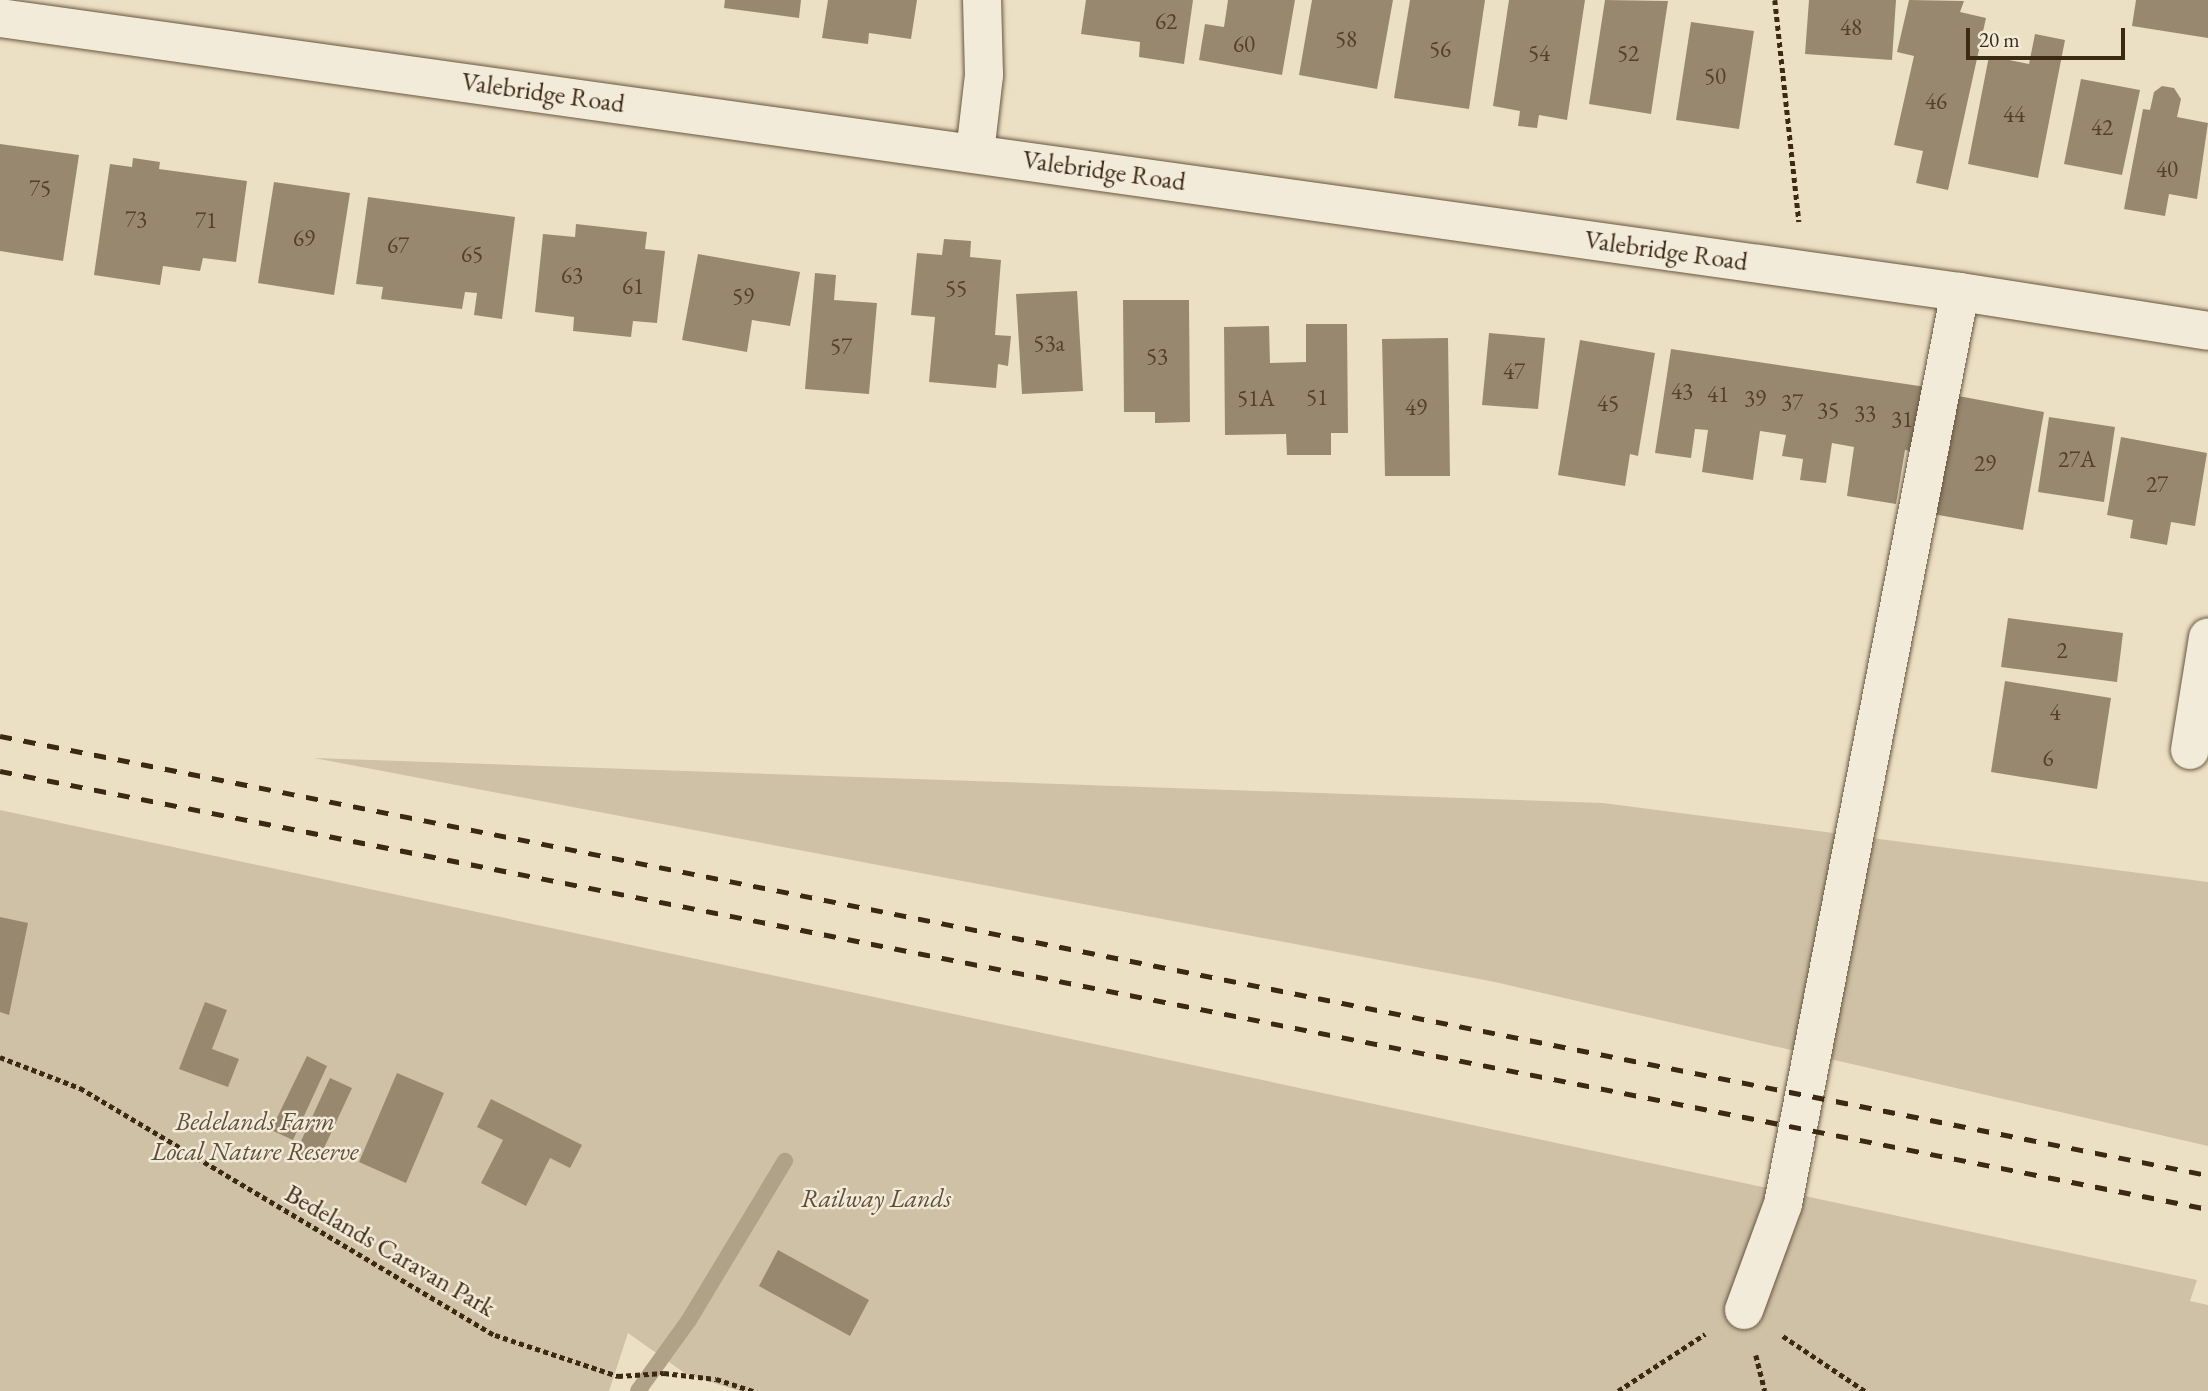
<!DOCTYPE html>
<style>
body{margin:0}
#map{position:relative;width:2208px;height:1391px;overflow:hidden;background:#ece0c4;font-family:"EB Garamond",serif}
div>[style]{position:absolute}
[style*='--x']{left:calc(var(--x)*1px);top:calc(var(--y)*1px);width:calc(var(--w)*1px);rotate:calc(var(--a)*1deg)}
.green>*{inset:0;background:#cec1a6}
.stream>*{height:16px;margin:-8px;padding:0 8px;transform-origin:8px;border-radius:8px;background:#b0a288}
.building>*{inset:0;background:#988870}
.path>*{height:4.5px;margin-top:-2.25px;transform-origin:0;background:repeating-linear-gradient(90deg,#3c2914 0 5px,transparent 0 8.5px)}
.roads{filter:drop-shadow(0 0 2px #685740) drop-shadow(0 0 2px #685740)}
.minor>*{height:38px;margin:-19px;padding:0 19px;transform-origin:19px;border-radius:19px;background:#f3ebd9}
.rail>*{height:5px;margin-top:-2.5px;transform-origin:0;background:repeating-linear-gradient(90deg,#3c2914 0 12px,transparent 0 24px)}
span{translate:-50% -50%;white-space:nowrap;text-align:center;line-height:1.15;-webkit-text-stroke:5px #f3ebd9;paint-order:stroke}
.number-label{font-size:23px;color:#53412b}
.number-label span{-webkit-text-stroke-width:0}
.street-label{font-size:26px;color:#3c2914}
.park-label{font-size:26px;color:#604f38;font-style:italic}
.scale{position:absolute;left:1966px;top:28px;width:159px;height:32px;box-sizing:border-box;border:4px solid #3c2914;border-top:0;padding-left:9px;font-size:21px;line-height:24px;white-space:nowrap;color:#3c2914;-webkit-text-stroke:5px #f3ebd9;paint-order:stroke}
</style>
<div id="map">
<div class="green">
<div style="clip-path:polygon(314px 758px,1603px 803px,2208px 882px,2208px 1146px,1495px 982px)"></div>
<div style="clip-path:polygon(0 810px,2197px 1280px,2190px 1301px,2208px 1305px,2208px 1391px,739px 1391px,686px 1374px,628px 1333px,609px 1391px,0 1391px)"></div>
</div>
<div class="stream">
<div style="--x:638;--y:1391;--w:87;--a:-54.3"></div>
<div style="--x:689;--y:1320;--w:186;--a:-58.9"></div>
</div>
<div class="building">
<div style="clip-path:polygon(725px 0,801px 0,799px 18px,724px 8px)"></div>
<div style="clip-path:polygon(828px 0,917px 0,911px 39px,869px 33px,868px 44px,822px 38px)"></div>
<div style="clip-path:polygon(1086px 0,1193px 0,1184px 64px,1139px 57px,1140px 42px,1081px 34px)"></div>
<div style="clip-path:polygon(1228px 0,1295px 0,1282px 75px,1199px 60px,1205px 24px,1224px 27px)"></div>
<div style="clip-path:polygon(1312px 0,1393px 0,1377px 89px,1299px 75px)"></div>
<div style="clip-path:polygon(1410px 0,1485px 0,1469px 109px,1394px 98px)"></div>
<div style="clip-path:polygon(1509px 0,1585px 0,1567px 120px,1539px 115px,1537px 128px,1518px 126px,1520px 111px,1493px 106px)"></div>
<div style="clip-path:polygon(1605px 0,1668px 1px,1651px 114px,1589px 104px)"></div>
<div style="clip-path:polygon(1809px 0,1896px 0,1892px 60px,1805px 54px)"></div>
<div style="clip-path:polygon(1909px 0,1964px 1px,1960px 12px,1986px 18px,1948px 190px,1916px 183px,1923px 151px,1894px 145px,1914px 56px,1897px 52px)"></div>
<div style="clip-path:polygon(2136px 0,2208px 0,2208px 38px,2132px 26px)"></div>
<div style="clip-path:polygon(1691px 22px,1754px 31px,1739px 129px,1676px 120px)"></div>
<div style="clip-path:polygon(2035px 34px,2065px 40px,2038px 178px,1968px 164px,1989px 56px,2029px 64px)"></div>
<div style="clip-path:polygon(2081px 79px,2140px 90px,2122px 175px,2064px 164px)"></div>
<div style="clip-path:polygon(2162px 86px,2174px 88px,2181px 99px,2177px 117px,2208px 123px,2197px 199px,2169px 194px,2165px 216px,2124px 209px,2143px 109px,2150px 110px,2154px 92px)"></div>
<div style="clip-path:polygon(0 144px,79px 155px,63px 261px,0 251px)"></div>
<div style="clip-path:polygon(133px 158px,160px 162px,159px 169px,247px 181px,236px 262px,203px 258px,200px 271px,163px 266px,160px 285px,94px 275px,110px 164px,132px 167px)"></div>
<div style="clip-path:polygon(274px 182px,350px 193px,334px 295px,258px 283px)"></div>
<div style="clip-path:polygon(368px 197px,515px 217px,502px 319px,474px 315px,477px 293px,465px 292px,462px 309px,381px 299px,383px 287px,356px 284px)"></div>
<div style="clip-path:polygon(576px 224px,647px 232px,645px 249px,665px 251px,657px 323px,633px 321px,631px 337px,573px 331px,574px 317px,535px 312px,543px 234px,575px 237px)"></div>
<div style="clip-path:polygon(944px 239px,971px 241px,970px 257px,1001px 260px,995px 335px,1011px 336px,1008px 366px,998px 364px,996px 388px,929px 382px,935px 317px,911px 315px,917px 253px,942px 255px)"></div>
<div style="clip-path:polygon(698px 254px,800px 272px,790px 326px,752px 320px,747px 352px,682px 340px)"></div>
<div style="clip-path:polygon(815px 273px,836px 275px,834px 300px,877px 303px,869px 394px,805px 389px)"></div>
<div style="clip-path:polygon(1077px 291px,1083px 391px,1022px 394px,1016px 294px)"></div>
<div style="clip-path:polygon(1123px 300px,1189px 300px,1190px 422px,1155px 423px,1155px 412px,1124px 412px)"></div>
<div style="clip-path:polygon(1306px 324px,1347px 324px,1348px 433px,1331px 433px,1331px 455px,1287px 455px,1286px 434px,1225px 435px,1224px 327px,1269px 326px,1270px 363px,1306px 362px)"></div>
<div style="clip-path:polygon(1489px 333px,1545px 338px,1538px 409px,1482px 405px)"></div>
<div style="clip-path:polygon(1448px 338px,1450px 476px,1385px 476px,1382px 339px)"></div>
<div style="clip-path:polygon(1580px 340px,1655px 353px,1638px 456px,1630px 454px,1625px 486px,1558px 475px)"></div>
<div style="clip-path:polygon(1671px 349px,1926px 387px,1916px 452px,1905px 450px,1896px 504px,1847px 496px,1854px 447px,1832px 443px,1826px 483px,1800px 480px,1803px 459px,1782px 456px,1786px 435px,1760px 431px,1753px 480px,1702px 472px,1708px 430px,1695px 429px,1691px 458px,1655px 453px)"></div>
<div style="clip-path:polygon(1948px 394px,2044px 412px,2023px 530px,1927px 513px)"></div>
<div style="clip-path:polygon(2049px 417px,2115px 427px,2104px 502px,2038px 492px)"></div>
<div style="clip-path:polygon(2121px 437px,2207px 453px,2195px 526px,2171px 522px,2167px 545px,2130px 538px,2133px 520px,2107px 515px)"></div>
<div style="clip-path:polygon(2008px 618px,2123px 633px,2117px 682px,2001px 667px)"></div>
<div style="clip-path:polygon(2005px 681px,2111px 698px,2097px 789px,1991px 772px)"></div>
<div style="clip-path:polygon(0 917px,28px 923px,9px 1015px,0 1012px)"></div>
<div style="clip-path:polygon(205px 1002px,227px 1010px,212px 1049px,239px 1059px,228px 1087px,179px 1069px)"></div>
<div style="clip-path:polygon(307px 1056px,327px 1066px,293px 1140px,271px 1130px)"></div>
<div style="clip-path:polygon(397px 1073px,444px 1093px,406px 1183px,359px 1162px)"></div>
<div style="clip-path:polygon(330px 1078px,352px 1088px,317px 1163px,296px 1152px)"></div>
<div style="clip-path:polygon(491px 1099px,582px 1145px,570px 1168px,550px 1158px,526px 1206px,481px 1183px,503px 1140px,477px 1127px)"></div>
<div style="clip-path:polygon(778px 1250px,869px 1300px,850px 1336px,759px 1286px)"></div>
</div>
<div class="path">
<div style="--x:1775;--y:0;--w:223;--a:83.8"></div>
<div style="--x:0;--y:1057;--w:86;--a:21.2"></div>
<div style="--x:80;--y:1088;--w:483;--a:30.8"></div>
<div style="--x:495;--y:1335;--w:130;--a:18.4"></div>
<div style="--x:618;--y:1376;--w:46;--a:-3.7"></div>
<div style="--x:664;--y:1373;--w:52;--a:6.6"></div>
<div style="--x:716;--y:1379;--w:40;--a:18"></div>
<div style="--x:1783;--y:1336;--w:99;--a:33.9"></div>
<div style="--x:1756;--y:1355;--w:37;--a:76"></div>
<div style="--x:1618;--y:1391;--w:104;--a:-33.2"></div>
</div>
<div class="roads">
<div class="minor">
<div style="--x:0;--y:18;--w:1979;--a:7.96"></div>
<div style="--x:1960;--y:292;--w:251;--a:8.9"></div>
<div style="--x:975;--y:153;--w:79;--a:-83.4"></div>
<div style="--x:984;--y:75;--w:75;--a:-91.5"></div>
<div style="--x:2190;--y:750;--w:114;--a:-80.9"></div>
<div style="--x:1744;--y:1310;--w:113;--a:-69.8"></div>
<div style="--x:1783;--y:1204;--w:929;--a:-79.02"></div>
</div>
</div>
<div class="rail">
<div style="--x:0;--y:736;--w:2251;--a:11.25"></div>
<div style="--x:0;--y:771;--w:2251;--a:11.22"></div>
</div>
<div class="number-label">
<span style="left:1166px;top:21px">62</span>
<span style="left:1851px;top:27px">48</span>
<span style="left:1346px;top:39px">58</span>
<span style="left:1244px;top:44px">60</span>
<span style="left:1440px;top:49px">56</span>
<span style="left:1539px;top:53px">54</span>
<span style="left:1628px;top:53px">52</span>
<span style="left:1715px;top:76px">50</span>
<span style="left:1936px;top:101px">46</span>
<span style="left:2014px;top:114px">44</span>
<span style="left:2102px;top:127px">42</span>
<span style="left:2167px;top:169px">40</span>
<span style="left:40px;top:188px">75</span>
<span style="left:136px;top:219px">73</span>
<span style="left:206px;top:220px">71</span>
<span style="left:304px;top:238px">69</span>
<span style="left:398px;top:245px">67</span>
<span style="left:472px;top:254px">65</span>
<span style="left:572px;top:275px">63</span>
<span style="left:633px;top:286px">61</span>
<span style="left:956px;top:288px">55</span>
<span style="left:743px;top:296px">59</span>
<span style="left:1049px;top:343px">53a</span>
<span style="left:841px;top:346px">57</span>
<span style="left:1157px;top:356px">53</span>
<span style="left:1514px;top:371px">47</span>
<span style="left:1682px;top:391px">43</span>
<span style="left:1718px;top:394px">41</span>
<span style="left:1317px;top:397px">51</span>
<span style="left:1256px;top:398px">51A</span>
<span style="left:1755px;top:398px">39</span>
<span style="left:1792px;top:402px">37</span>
<span style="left:1608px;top:403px">45</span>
<span style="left:1416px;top:407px">49</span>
<span style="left:1828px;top:410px">35</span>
<span style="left:1865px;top:413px">33</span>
<span style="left:1902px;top:419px">31</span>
<span style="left:2077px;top:459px">27A</span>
<span style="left:1985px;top:463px">29</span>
<span style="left:2157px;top:484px">27</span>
<span style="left:2062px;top:650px">2</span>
<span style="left:2055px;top:712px">4</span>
<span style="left:2048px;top:758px">6</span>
</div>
<div class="street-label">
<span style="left:543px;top:93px;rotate:8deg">Valebridge Road</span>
<span style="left:1104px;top:171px;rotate:8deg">Valebridge Road</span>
<span style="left:1666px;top:251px;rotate:8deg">Valebridge Road</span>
<span style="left:390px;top:1251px;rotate:30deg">Bedelands Caravan Park</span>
</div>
<div class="park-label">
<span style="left:255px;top:1137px">Bedelands Farm<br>Local Nature Reserve</span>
<span style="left:876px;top:1199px">Railway Lands</span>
</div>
<div class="scale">20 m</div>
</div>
